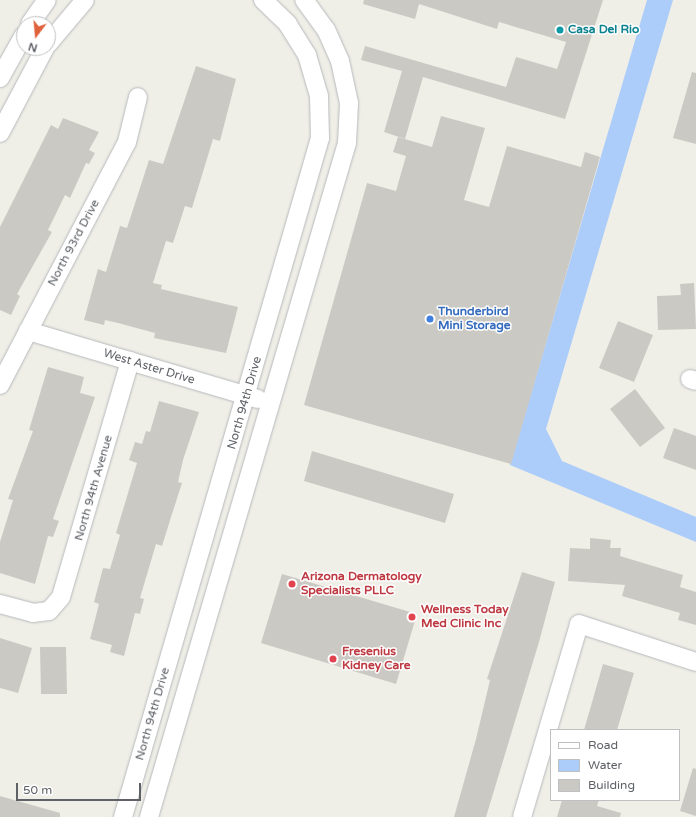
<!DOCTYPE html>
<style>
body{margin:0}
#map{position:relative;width:696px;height:817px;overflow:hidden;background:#efefe7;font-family:"Varela Round",sans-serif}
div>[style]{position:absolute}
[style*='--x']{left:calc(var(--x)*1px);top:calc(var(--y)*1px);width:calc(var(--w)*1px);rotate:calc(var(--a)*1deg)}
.water>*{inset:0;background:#acccfa}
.building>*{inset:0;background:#cbc9c4}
.roads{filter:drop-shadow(0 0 1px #b7b8bc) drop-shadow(0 0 1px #b7b8bc)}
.minor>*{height:18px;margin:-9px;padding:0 9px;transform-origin:9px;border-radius:9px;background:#fff}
.dots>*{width:11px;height:11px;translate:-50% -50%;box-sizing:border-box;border:2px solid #fff;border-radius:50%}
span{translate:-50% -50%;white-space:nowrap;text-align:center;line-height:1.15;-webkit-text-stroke:3px #fff;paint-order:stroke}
.culture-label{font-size:12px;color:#0d838f;font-weight:700}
.left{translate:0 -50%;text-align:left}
.street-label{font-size:12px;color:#5e6166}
.shop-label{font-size:12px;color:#366cbe;font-weight:700}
.health-label{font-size:12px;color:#be3a42;font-weight:700}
.legend{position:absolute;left:550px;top:729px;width:130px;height:72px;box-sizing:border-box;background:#fff;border:1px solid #bfc0c2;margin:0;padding:5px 7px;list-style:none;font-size:12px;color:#5e6166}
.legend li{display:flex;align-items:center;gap:8px;height:20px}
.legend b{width:20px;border:1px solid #bfc0c2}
.north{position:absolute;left:16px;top:16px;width:40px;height:40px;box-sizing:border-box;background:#fff;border:1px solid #bfc0c2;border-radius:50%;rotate:196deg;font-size:11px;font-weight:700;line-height:16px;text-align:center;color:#5e6166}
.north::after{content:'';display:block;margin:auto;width:14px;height:18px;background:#e0623d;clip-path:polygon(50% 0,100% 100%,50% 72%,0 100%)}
.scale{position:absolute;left:16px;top:783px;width:125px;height:18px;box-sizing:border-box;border:2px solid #5e6166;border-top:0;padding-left:5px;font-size:12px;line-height:14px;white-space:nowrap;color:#5e6166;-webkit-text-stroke:3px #fff;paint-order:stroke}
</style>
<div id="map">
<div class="water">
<div style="clip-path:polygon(647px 0,673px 0,546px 429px,562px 461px,696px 517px,696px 542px,510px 465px)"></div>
</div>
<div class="building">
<div style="clip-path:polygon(364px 0,603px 0,565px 119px,423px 77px,405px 139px,384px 132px,402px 71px,361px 60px,365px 46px,506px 87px,516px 57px,557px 69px,566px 42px,499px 22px,497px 29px,419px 4px,415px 19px,363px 4px)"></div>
<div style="clip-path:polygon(196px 66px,236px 79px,220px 141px,213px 139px,192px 208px,185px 206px,173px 243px,166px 241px,153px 283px,162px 285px,161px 289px,238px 307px,226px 353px,154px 338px,155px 333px,118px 323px,105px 320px,104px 325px,84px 320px,98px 269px,106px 272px,120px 226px,127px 228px,149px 160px,163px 164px)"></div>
<div style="clip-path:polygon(692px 72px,696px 73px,696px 144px,673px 138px)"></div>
<div style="clip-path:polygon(441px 116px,485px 128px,464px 200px,489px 207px,507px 146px,581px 167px,585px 152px,600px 157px,511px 464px,304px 405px,367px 183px,396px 191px,406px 156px,393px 152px,398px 137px,432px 147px)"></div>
<div style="clip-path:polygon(63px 118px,99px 132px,89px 150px,95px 153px,89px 164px,86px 163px,70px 198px,65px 195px,48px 230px,52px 232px,17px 294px,20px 296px,11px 315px,0 310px,0 227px,51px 125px,58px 129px)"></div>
<div style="clip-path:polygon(694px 283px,696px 329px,658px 330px,657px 296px,681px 295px,680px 284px)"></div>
<div style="clip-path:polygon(618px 321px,653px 335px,634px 382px,599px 368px)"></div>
<div style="clip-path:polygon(48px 367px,84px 377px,80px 393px,95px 397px,53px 519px,59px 521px,53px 537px,48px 536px,35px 584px,0 573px,0 542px,13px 500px,8px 499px,33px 431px,29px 430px)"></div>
<div style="clip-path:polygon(635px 389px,665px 428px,640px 447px,610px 409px)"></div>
<div style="clip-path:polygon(159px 401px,199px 412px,183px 460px,178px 482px,182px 483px,172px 514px,162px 546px,156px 544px,140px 598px,144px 599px,140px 614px,135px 613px,124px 656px,110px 652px,112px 645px,90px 639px,99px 604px,94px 602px,103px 568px,110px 569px,120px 535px,116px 533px,137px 463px,129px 460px,135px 442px,142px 444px,146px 431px,150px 432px)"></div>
<div style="clip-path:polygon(674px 428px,696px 436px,696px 470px,663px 458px)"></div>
<div style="clip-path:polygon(312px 451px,454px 494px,445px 523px,304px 481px)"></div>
<div style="clip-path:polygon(590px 538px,611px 540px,610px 548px,621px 548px,620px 556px,683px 575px,680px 587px,696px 592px,696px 625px,678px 620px,680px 613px,622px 596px,625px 585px,568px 581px,570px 548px,590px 549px)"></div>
<div style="clip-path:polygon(522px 572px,555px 582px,539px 642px,486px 817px,454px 817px,476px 739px,490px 680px,487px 679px)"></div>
<div style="clip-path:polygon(282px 574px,417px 614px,396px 684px,261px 643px)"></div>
<div style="clip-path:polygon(0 638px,32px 648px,18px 693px,0 688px)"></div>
<div style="clip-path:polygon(40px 647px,66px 647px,67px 694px,41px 694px)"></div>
<div style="clip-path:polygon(603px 664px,634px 673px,617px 730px,584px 730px)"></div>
<div style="clip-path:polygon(693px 768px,696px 769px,696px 816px,680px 811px)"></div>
<div style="clip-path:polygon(0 796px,60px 813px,60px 817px,0 817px)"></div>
<div style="clip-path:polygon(562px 800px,599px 800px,597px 806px,621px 813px,620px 817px,557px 817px)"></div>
</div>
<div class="roads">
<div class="minor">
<div style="--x:30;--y:24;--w:29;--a:-55"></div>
<div style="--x:48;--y:44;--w:57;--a:-49.9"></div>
<div style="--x:0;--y:78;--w:49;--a:-60.8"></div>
<div style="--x:0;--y:133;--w:96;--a:-62.1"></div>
<div style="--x:28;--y:331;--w:240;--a:16.5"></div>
<div style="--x:690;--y:379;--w:6;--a:18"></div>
<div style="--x:0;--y:385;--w:274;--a:-62.4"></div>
<div style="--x:127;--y:142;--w:46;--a:-76.3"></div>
<div style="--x:0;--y:604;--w:34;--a:15"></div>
<div style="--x:33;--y:613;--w:16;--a:-7"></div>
<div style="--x:49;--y:611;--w:18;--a:-49"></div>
<div style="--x:61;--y:597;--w:246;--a:-73.7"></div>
<div style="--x:123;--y:817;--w:707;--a:-73.82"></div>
<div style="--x:320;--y:138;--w:42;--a:-91.4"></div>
<div style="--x:319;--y:96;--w:43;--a:-106.3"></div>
<div style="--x:307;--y:55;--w:36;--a:-122"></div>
<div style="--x:288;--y:24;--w:35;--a:-136"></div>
<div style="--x:149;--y:817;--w:702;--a:-73.63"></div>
<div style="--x:347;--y:143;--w:40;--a:-87.1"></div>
<div style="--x:349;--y:103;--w:43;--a:-102.1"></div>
<div style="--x:340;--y:61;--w:34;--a:-114"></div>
<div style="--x:326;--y:30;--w:37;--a:-126"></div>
<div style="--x:522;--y:817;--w:201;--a:-73.5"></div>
<div style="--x:579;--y:624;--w:123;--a:18"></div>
</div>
</div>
<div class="dots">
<div style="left:560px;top:30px;background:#0f9aa8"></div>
<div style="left:430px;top:319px;background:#3f7fe0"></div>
<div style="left:292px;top:584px;background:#e0444e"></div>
<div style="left:412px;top:617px;background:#e0444e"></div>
<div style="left:333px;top:659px;background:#e0444e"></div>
</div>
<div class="culture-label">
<span class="left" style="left:568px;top:30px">Casa Del Rio</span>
</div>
<div class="street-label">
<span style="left:74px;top:243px;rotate:-62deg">North 93rd Drive</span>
<span style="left:149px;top:367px;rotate:17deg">West Aster Drive</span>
<span style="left:245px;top:403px;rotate:-74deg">North 94th Drive</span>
<span style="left:94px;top:488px;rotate:-74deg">North 94th Avenue</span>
<span style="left:153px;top:714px;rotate:-74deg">North 94th Drive</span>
</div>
<div class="shop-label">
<span class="left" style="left:438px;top:319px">Thunderbird<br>Mini Storage</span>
</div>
<div class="health-label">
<span class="left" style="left:301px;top:584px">Arizona Dermatology<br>Specialists PLLC</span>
<span class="left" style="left:421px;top:617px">Wellness Today<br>Med Clinic Inc</span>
<span class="left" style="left:342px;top:659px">Fresenius<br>Kidney Care</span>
</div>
<ul class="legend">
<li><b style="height:5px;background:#fff"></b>Road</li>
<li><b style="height:11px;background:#acccfa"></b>Water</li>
<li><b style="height:11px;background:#cbc9c4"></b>Building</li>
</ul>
<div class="north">N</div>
<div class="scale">50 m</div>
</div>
